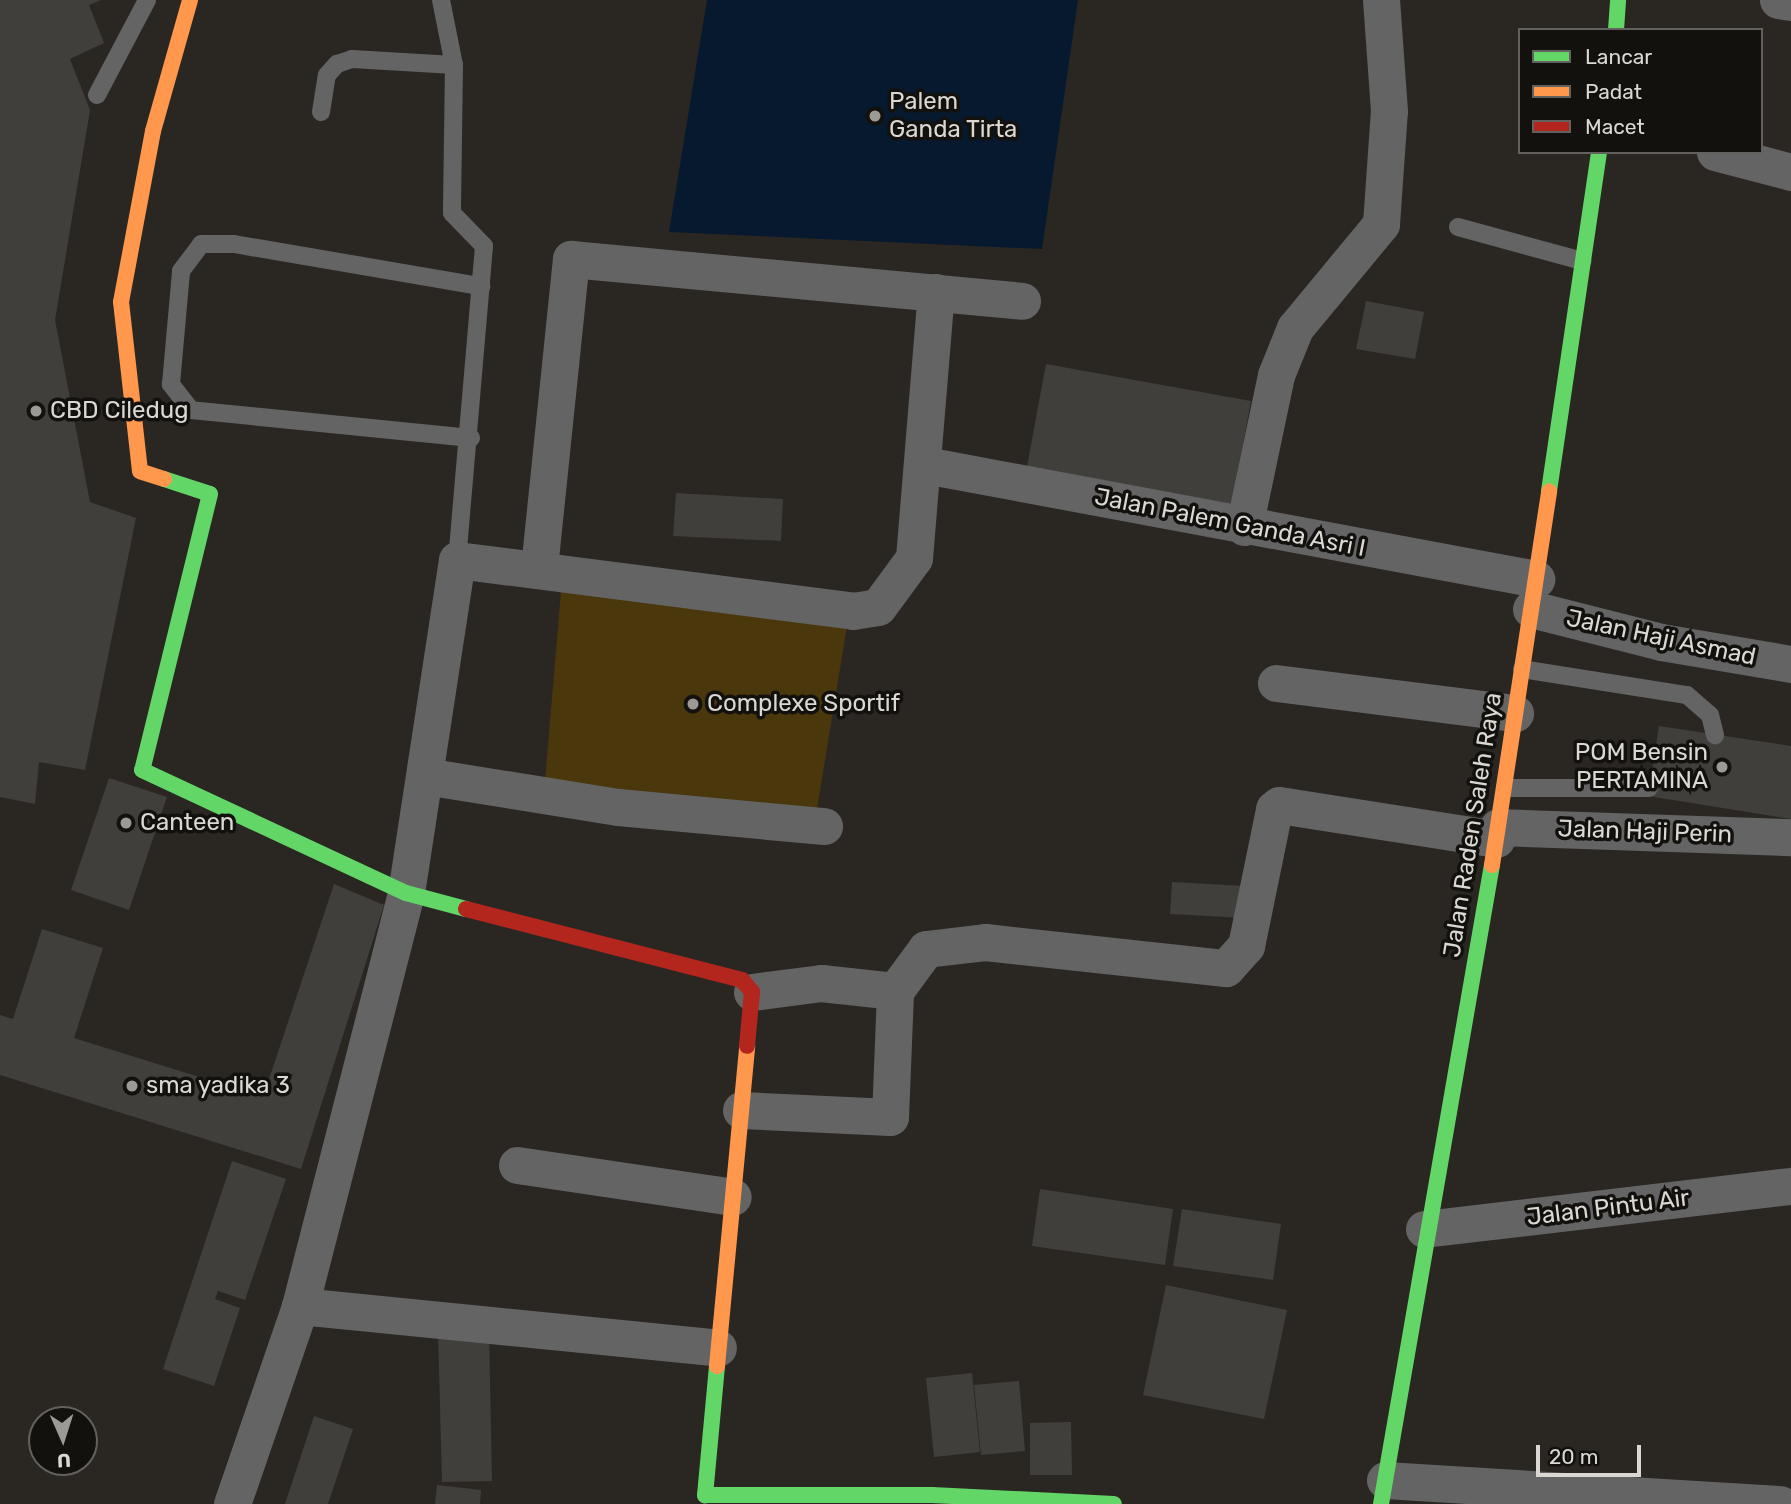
<!DOCTYPE html>
<style>
body{margin:0}
#map{position:relative;width:1791px;height:1504px;overflow:hidden;background:#2a2723;font-family:Rubik,sans-serif}
div>[style]{position:absolute}
[style*='--x']{left:calc(var(--x)*1px);top:calc(var(--y)*1px);width:calc(var(--w)*1px);rotate:calc(var(--a)*1deg)}
.green>*{inset:0;background:#4a370c}
.water>*{inset:0;background:#06192f}
.building>*{inset:0;background:#413f3b}
.lane>*{height:18px;margin:-9px;padding:0 9px;transform-origin:9px;border-radius:9px;background:#646465}
.street>*{height:37px;margin:-18.5px;padding:0 18.5px;transform-origin:18.5px;border-radius:18.5px;background:#646465}
.fast>*{height:16px;margin:-8px;padding:0 8px;transform-origin:8px;border-radius:8px;background:#63d668}
.slow>*{height:16px;margin:-8px;padding:0 8px;transform-origin:8px;border-radius:8px;background:#ff974d}
.jam>*{height:16px;margin:-8px;padding:0 8px;transform-origin:8px;border-radius:8px;background:#b3261e}
.dots>*{width:19px;height:19px;translate:-50% -50%;box-sizing:border-box;border:4px solid #13110e;border-radius:50%}
span{translate:-50% -50%;white-space:nowrap;text-align:center;line-height:1.15;-webkit-text-stroke:7px #13110e;paint-order:stroke}
.poi-label{font-size:24px;color:#dbd8d3}
.left{translate:0 -50%;text-align:left}
.right{translate:-100% -50%;text-align:right}
.street-label{font-size:24px;color:#dbd8d3}
.legend{position:absolute;left:1518px;top:28px;width:245px;height:126px;box-sizing:border-box;background:#13110e;border:2px solid #63615d;margin:0;padding:9px 12px;list-style:none;font-size:21px;color:#dbd8d3}
.legend li{display:flex;align-items:center;gap:14px;height:35px}
.legend b{width:35px;border:2px solid #63615d}
.north{position:absolute;left:28px;top:1406px;width:70px;height:70px;box-sizing:border-box;background:#13110e;border:2px solid #63615d;border-radius:50%;rotate:177deg;font-size:19px;font-weight:700;line-height:28px;text-align:center;color:#dbd8d3}
.north::after{content:'';display:block;margin:auto;width:24px;height:32px;background:#9d9a95;clip-path:polygon(50% 0,100% 100%,50% 72%,0 100%)}
.scale{position:absolute;left:1536px;top:1445px;width:105px;height:32px;box-sizing:border-box;border:4px solid #dbd8d3;border-top:0;padding-left:9px;font-size:21px;line-height:24px;white-space:nowrap;color:#dbd8d3;-webkit-text-stroke:5px #13110e;paint-order:stroke}
</style>
<div id="map">
<div class="green">
<div style="clip-path:polygon(561px 591px,849px 614px,816px 815px,544px 793px)"></div>
</div>
<div class="water">
<div style="clip-path:polygon(707px 0,1078px 0,1042px 249px,669px 232px)"></div>
</div>
<div class="building">
<div style="clip-path:polygon(0 0,101px 0,89px 5px,104px 43px,70px 59px,90px 110px,55px 320px,90px 502px,136px 518px,85px 770px,39px 762px,35px 804px,0 797px)"></div>
<div style="clip-path:polygon(1366px 301px,1424px 312px,1415px 359px,1356px 349px)"></div>
<div style="clip-path:polygon(1046px 364px,1251px 401px,1231px 509px,1026px 472px)"></div>
<div style="clip-path:polygon(676px 493px,783px 499px,781px 541px,673px 536px)"></div>
<div style="clip-path:polygon(1659px 726px,1791px 746px,1791px 819px,1648px 796px)"></div>
<div style="clip-path:polygon(109px 778px,167px 797px,129px 910px,71px 890px)"></div>
<div style="clip-path:polygon(1172px 882px,1245px 886px,1244px 918px,1170px 914px)"></div>
<div style="clip-path:polygon(334px 884px,384px 905px,301px 1169px,0 1075px,0 1015px,13px 1019px,42px 929px,103px 948px,74px 1038px,263px 1097px)"></div>
<div style="clip-path:polygon(232px 1161px,286px 1179px,245px 1300px,218px 1291px,215px 1299px,240px 1308px,214px 1386px,163px 1369px)"></div>
<div style="clip-path:polygon(1040px 1189px,1173px 1209px,1165px 1265px,1032px 1246px)"></div>
<div style="clip-path:polygon(1182px 1209px,1281px 1224px,1273px 1280px,1173px 1266px)"></div>
<div style="clip-path:polygon(1166px 1285px,1287px 1310px,1264px 1419px,1143px 1395px)"></div>
<div style="clip-path:polygon(438px 1330px,489px 1330px,492px 1481px,442px 1482px)"></div>
<div style="clip-path:polygon(972px 1373px,980px 1452px,934px 1457px,926px 1378px)"></div>
<div style="clip-path:polygon(1019px 1381px,1025px 1451px,981px 1455px,974px 1385px)"></div>
<div style="clip-path:polygon(314px 1416px,353px 1429px,328px 1504px,285px 1504px)"></div>
<div style="clip-path:polygon(1071px 1422px,1072px 1475px,1030px 1475px,1030px 1423px)"></div>
<div style="clip-path:polygon(437px 1485px,481px 1490px,480px 1504px,435px 1504px)"></div>
</div>
<div class="lane">
<div style="--x:441;--y:0;--w:66;--a:78.7"></div>
<div style="--x:454;--y:65;--w:148;--a:90.8"></div>
<div style="--x:452;--y:213;--w:46;--a:45.9"></div>
<div style="--x:484;--y:246;--w:315;--a:94.9"></div>
<div style="--x:97;--y:95;--w:107;--a:-62.2"></div>
<div style="--x:321;--y:112;--w:37;--a:-81"></div>
<div style="--x:327;--y:75;--w:15;--a:-48"></div>
<div style="--x:337;--y:64;--w:16;--a:-18"></div>
<div style="--x:352;--y:59;--w:102;--a:3.4"></div>
<div style="--x:1458;--y:227;--w:129;--a:15.3"></div>
<div style="--x:471;--y:438;--w:281;--a:-174.3"></div>
<div style="--x:191;--y:410;--w:33;--a:-128"></div>
<div style="--x:171;--y:384;--w:113;--a:-84.9"></div>
<div style="--x:181;--y:271;--w:34;--a:-53"></div>
<div style="--x:201;--y:244;--w:33;--a:0"></div>
<div style="--x:234;--y:244;--w:251;--a:9.7"></div>
<div style="--x:1522;--y:669;--w:167;--a:9"></div>
<div style="--x:1687;--y:695;--w:30;--a:41"></div>
<div style="--x:1710;--y:715;--w:21;--a:76"></div>
<div style="--x:1505;--y:788;--w:144;--a:0"></div>
</div>
<div class="street">
<div style="--x:1778;--y:0;--w:13;--a:9"></div>
<div style="--x:1715;--y:152;--w:79;--a:14.7"></div>
<div style="--x:925;--y:465;--w:622;--a:10.57"></div>
<div style="--x:1244;--y:527;--w:155;--a:-78.1"></div>
<div style="--x:1276;--y:375;--w:51;--a:-68"></div>
<div style="--x:1295;--y:328;--w:135;--a:-50.4"></div>
<div style="--x:1381;--y:224;--w:113;--a:-86"></div>
<div style="--x:1389;--y:111;--w:111;--a:-94.1"></div>
<div style="--x:539;--y:568;--w:311;--a:-84.1"></div>
<div style="--x:571;--y:259;--w:453;--a:5.3"></div>
<div style="--x:1531;--y:609;--w:134;--a:14.2"></div>
<div style="--x:1661;--y:642;--w:132;--a:9.6"></div>
<div style="--x:1276;--y:683;--w:241;--a:7.2"></div>
<div style="--x:437;--y:778;--w:183;--a:9.1"></div>
<div style="--x:618;--y:807;--w:207;--a:5.3"></div>
<div style="--x:1498;--y:827;--w:293;--a:2"></div>
<div style="--x:752;--y:992;--w:70;--a:-7.4"></div>
<div style="--x:821;--y:983;--w:74;--a:6.2"></div>
<div style="--x:895;--y:991;--w:52;--a:-53.6"></div>
<div style="--x:926;--y:949;--w:59;--a:-6.8"></div>
<div style="--x:985;--y:942;--w:242;--a:6.2"></div>
<div style="--x:1226;--y:968;--w:30;--a:-48"></div>
<div style="--x:1246;--y:946;--w:140;--a:-78.4"></div>
<div style="--x:1274;--y:809;--w:6;--a:-39"></div>
<div style="--x:1279;--y:805;--w:220;--a:8.9"></div>
<div style="--x:741;--y:1110;--w:149;--a:2.7"></div>
<div style="--x:890;--y:1117;--w:126;--a:-87.7"></div>
<div style="--x:517;--y:1165;--w:218;--a:8.4"></div>
<div style="--x:1424;--y:1229;--w:370;--a:-6.7"></div>
<div style="--x:300;--y:1306;--w:420;--a:5.7"></div>
<div style="--x:1385;--y:1480;--w:396;--a:3.5"></div>
<div style="--x:232;--y:1504;--w:209;--a:-71"></div>
<div style="--x:300;--y:1306;--w:426;--a:-75.6"></div>
<div style="--x:406;--y:893;--w:337;--a:-81.3"></div>
<div style="--x:457;--y:560;--w:399;--a:7.3"></div>
<div style="--x:853;--y:611;--w:25;--a:-9"></div>
<div style="--x:878;--y:607;--w:61;--a:-53.7"></div>
<div style="--x:914;--y:558;--w:267;--a:-85.3"></div>
</div>
<div class="fast">
<div style="--x:1616;--y:30;--w:30;--a:-86"></div>
<div style="--x:164;--y:479;--w:48;--a:18.1"></div>
<div style="--x:210;--y:494;--w:284;--a:103.8"></div>
<div style="--x:142;--y:770;--w:291;--a:25"></div>
<div style="--x:406;--y:893;--w:62;--a:14.9"></div>
<div style="--x:1549;--y:491;--w:343;--a:-81.6"></div>
<div style="--x:717;--y:1366;--w:130;--a:95.3"></div>
<div style="--x:705;--y:1495;--w:227;--a:0"></div>
<div style="--x:932;--y:1495;--w:182;--a:2.8"></div>
<div style="--x:1381;--y:1504;--w:649;--a:-80.15"></div>
</div>
<div class="slow">
<div style="--x:164;--y:479;--w:25;--a:-162"></div>
<div style="--x:140;--y:471;--w:170;--a:-96.4"></div>
<div style="--x:121;--y:302;--w:174;--a:-79.4"></div>
<div style="--x:153;--y:131;--w:136;--a:-74.2"></div>
<div style="--x:1492;--y:865;--w:378;--a:-81.3"></div>
<div style="--x:717;--y:1366;--w:321;--a:-84.6"></div>
</div>
<div class="jam">
<div style="--x:466;--y:909;--w:285;--a:14.4"></div>
<div style="--x:742;--y:980;--w:16;--a:50"></div>
<div style="--x:752;--y:992;--w:54;--a:95.3"></div>
</div>
<div class="dots">
<div style="left:875px;top:116px;background:#9d9a95"></div>
<div style="left:36px;top:411px;background:#9d9a95"></div>
<div style="left:693px;top:704px;background:#9d9a95"></div>
<div style="left:1722px;top:767px;background:#9d9a95"></div>
<div style="left:126px;top:823px;background:#9d9a95"></div>
<div style="left:132px;top:1086px;background:#9d9a95"></div>
</div>
<div class="poi-label">
<span class="left" style="left:889px;top:116px">Palem<br>Ganda Tirta</span>
<span class="left" style="left:50px;top:411px">CBD Ciledug</span>
<span class="left" style="left:707px;top:704px">Complexe Sportif</span>
<span class="right" style="left:1708px;top:767px">POM Bensin<br>PERTAMINA</span>
<span class="left" style="left:140px;top:823px">Canteen</span>
<span class="left" style="left:146px;top:1086px">sma yadika 3</span>
</div>
<div class="street-label">
<span style="left:1230px;top:523px;rotate:11deg">Jalan Palem Ganda Asri I</span>
<span style="left:1661px;top:638px;rotate:12deg">Jalan Haji Asmad</span>
<span style="left:1473px;top:825px;rotate:-81deg">Jalan Raden Saleh Raya</span>
<span style="left:1645px;top:832px;rotate:2deg">Jalan Haji Perin</span>
<span style="left:1608px;top:1208px;rotate:-7deg">Jalan Pintu Air</span>
</div>
<ul class="legend">
<li><b style="height:9px;background:#63d668"></b>Lancar</li>
<li><b style="height:9px;background:#ff974d"></b>Padat</li>
<li><b style="height:9px;background:#b3261e"></b>Macet</li>
</ul>
<div class="north">U</div>
<div class="scale">20 m</div>
</div>
